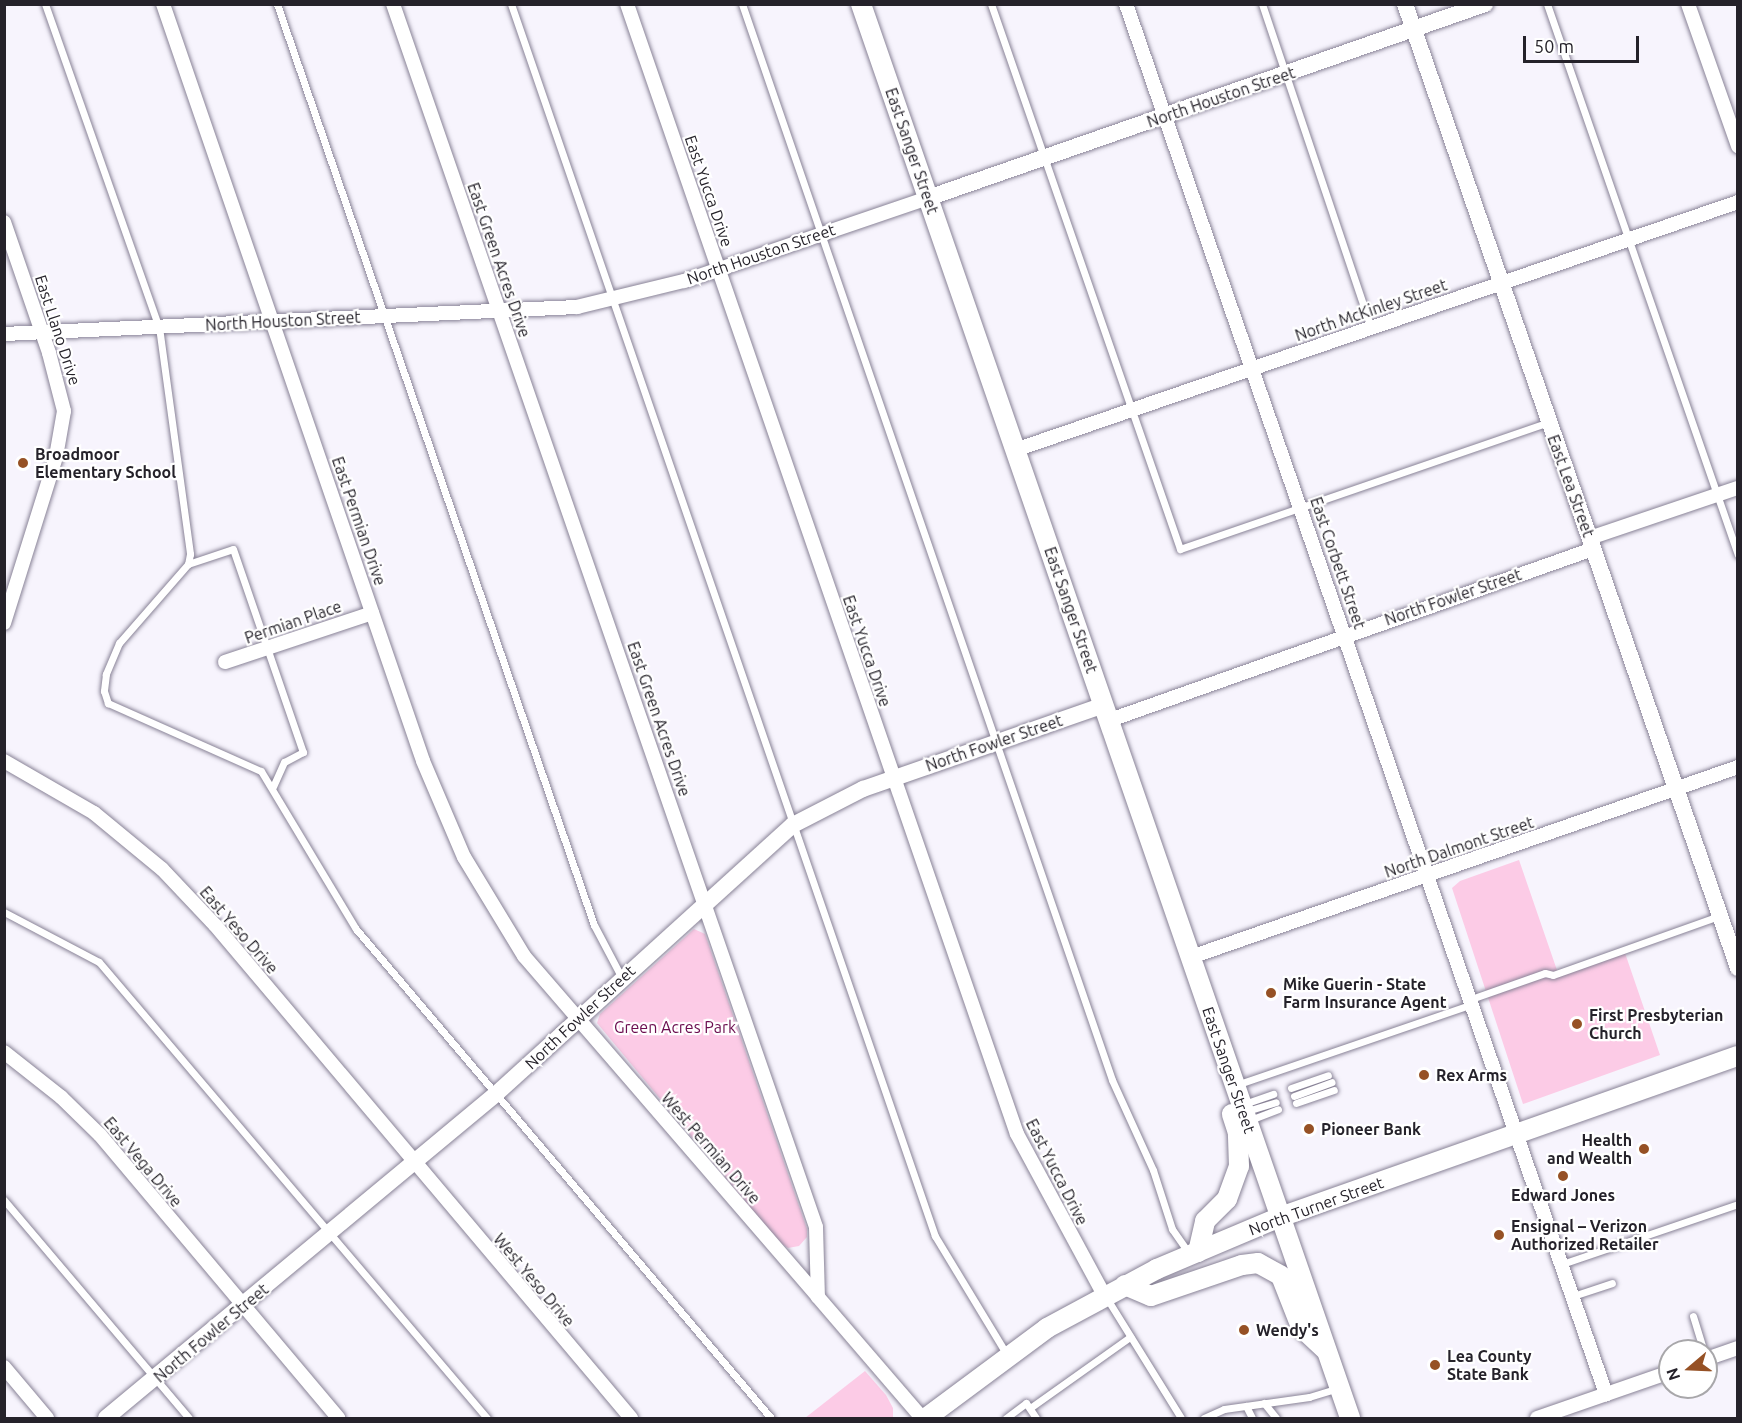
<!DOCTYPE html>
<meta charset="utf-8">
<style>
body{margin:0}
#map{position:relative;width:1742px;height:1423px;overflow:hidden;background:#f7f4fd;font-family:Ubuntu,sans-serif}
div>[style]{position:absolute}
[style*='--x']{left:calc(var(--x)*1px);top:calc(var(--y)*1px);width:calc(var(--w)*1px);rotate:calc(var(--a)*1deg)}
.green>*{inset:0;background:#fccbe6}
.roads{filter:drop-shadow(0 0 2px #888296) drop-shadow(0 0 2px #888296)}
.service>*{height:7px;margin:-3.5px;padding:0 3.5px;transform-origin:3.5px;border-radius:3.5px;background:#fff}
.minor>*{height:14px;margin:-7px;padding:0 7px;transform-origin:7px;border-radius:7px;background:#fff}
.tertiary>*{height:16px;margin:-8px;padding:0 8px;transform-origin:8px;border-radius:8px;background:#fff}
.secondary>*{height:20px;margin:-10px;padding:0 10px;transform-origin:10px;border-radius:10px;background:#fff}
.dots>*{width:16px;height:16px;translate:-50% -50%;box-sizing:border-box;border:3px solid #fff;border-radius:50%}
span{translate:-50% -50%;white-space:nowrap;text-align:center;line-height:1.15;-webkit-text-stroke:4.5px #fff;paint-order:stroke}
.street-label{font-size:16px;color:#25222a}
.poi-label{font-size:16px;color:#25222a;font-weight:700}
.left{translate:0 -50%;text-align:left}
.right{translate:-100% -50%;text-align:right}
.park-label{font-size:16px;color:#6b0d4f}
.frame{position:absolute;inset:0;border:6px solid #25222a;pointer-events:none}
.north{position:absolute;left:1658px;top:1339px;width:60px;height:60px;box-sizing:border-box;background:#fff;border:2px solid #a8a7aa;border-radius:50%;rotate:251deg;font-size:16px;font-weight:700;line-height:24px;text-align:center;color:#25222a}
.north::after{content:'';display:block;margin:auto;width:21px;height:27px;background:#965125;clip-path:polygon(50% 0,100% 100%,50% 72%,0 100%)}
.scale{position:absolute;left:1523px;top:36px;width:116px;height:27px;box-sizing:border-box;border:3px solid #25222a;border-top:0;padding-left:8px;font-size:18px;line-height:21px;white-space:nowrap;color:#25222a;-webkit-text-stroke:4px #fff;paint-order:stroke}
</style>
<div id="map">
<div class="green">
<div style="clip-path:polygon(1519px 860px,1559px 976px,1625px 953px,1660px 1055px,1523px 1104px,1452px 888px,1460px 881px)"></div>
<div style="clip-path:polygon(694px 929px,705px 934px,807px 1229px,807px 1237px,799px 1246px,788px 1248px,779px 1242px,597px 1023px,600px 1014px)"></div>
<div style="clip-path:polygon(865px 1371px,886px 1395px,893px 1408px,893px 1418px,805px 1418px)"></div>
</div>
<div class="roads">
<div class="service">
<div style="--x:45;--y:4;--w:343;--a:70.6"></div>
<div style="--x:159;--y:327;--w:229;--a:82.2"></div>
<div style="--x:190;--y:554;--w:10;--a:101"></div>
<div style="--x:188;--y:564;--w:105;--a:131.1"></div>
<div style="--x:119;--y:643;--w:34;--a:113"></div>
<div style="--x:106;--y:674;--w:17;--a:97"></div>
<div style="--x:104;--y:691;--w:13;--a:72"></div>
<div style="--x:108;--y:703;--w:167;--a:24"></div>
<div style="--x:261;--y:771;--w:184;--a:59"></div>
<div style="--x:356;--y:929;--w:641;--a:49.68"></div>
<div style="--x:277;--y:4;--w:974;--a:71.01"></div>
<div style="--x:594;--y:925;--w:60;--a:62.2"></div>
<div style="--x:511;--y:4;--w:1303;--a:71.01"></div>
<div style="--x:935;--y:1236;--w:139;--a:58.8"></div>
<div style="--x:742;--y:4;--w:1138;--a:71.02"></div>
<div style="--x:1112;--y:1080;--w:99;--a:65.5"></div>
<div style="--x:1153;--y:1170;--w:62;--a:72.1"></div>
<div style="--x:1172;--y:1229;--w:29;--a:55"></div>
<div style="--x:991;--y:4;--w:577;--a:70.87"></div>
<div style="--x:1180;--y:549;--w:389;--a:-19"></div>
<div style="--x:1262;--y:4;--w:341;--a:71.4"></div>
<div style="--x:1547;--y:4;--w:583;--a:70.88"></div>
<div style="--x:188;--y:564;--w:47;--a:-18.4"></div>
<div style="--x:233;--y:549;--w:215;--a:71"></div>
<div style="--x:303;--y:752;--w:21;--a:152"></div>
<div style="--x:284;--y:762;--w:27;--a:114"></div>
<div style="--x:4;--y:912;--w:107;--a:27.8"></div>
<div style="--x:99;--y:962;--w:599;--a:49.61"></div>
<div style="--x:1471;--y:999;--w:78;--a:-19.4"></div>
<div style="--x:1545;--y:973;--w:8;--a:14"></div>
<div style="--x:1553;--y:975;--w:176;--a:-19.6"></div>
<div style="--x:1236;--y:1085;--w:250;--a:-18.9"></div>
<div style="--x:1291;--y:1088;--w:39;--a:-19"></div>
<div style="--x:1294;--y:1096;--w:40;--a:-20.2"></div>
<div style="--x:1296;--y:1103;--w:40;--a:-18.9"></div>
<div style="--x:1244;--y:1104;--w:31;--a:-19"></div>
<div style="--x:1247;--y:1111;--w:30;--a:-17"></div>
<div style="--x:1250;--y:1120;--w:30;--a:-21"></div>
<div style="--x:4;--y:1200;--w:286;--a:49.7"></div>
<div style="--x:1562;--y:1264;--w:186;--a:-18.8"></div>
<div style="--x:1573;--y:1296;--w:41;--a:-18.4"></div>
<div style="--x:1106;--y:1297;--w:142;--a:58.2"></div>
<div style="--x:1693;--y:1316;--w:37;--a:73"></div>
<div style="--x:1264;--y:1403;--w:19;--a:51"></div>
<div style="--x:1246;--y:1406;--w:13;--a:63"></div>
<div style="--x:1030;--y:1408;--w:123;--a:-35.4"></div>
<div style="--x:1006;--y:1418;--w:25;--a:-37"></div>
<div style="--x:1026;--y:1403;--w:18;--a:56"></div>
<div style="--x:1204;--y:1418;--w:22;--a:-24"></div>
<div style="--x:1224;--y:1409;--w:86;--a:-8"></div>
<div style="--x:1309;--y:1397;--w:30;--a:-17"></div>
</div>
<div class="minor">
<div style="--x:163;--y:4;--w:800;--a:71.04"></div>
<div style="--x:423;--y:761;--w:104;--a:66.9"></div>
<div style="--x:464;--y:857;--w:116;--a:58.8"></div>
<div style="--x:524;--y:956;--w:450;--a:49.2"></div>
<div style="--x:393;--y:4;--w:1294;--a:70.92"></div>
<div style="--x:816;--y:1227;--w:70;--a:88.4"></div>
<div style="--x:818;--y:1297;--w:160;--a:49.3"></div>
<div style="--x:627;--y:4;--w:1195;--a:70.96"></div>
<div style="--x:1017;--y:1134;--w:183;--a:61.6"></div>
<div style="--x:1126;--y:4;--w:1471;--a:70.95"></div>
<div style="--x:1688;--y:4;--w:151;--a:70.6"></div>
<div style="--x:4;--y:222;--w:139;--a:71"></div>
<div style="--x:49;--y:353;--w:60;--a:75.5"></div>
<div style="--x:64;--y:411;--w:47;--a:99.9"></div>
<div style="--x:56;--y:457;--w:174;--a:107.4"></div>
<div style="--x:4;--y:334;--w:574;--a:-2.7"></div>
<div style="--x:577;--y:307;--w:110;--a:-13.7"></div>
<div style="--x:684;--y:281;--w:258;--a:-18.8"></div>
<div style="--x:1015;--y:450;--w:764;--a:-18.93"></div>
<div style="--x:1590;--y:538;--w:156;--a:-18.7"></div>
<div style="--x:225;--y:662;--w:155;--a:-18.4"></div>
<div style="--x:1110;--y:720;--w:512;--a:-19.5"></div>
<div style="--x:4;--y:761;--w:104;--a:30"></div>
<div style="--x:94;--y:813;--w:88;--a:39.5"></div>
<div style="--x:162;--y:869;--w:77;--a:46.6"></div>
<div style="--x:215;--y:925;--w:645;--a:49.84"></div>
<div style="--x:1191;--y:957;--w:579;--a:-19.15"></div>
<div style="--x:4;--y:1052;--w:73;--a:38.3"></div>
<div style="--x:61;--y:1097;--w:54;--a:44.3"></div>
<div style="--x:100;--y:1135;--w:370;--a:49.9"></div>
<div style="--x:1706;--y:1359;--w:34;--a:-19"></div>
<div style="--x:4;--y:1367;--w:67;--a:49.9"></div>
<div style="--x:1537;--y:1418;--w:141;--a:-19.1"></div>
</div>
<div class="tertiary">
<div style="--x:1405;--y:4;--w:1020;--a:70.94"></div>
<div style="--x:928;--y:198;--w:590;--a:-19.2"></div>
<div style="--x:106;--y:1418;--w:507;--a:-39.72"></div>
<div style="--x:496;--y:1094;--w:401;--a:-42.2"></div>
<div style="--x:793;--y:825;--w:79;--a:-27.2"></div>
<div style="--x:863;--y:789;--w:255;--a:-19.2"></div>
</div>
<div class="secondary">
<div style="--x:861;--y:4;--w:1496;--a:70.92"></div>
<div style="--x:1198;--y:1252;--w:32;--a:-77"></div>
<div style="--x:1205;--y:1221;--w:31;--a:-45"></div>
<div style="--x:1227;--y:1199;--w:35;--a:-70"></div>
<div style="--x:1239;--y:1166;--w:33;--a:-92"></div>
<div style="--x:1238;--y:1133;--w:20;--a:-108"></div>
<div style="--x:1125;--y:1285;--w:28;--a:23"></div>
<div style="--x:1151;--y:1296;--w:96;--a:-18.8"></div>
<div style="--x:1242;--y:1265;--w:16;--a:-7"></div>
<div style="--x:1258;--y:1263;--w:26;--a:29"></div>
<div style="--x:1281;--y:1276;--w:55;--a:68.6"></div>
<div style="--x:1301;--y:1327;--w:34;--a:43"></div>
<div style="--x:926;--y:1418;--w:151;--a:-36.6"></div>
<div style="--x:1047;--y:1328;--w:125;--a:-28.2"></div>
<div style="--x:1157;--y:1269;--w:134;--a:-22.9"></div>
<div style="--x:1280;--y:1217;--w:485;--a:-19.4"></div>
</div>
</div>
<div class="dots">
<div style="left:23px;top:463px;background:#965125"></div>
<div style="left:1271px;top:993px;background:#965125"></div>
<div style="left:1577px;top:1024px;background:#965125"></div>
<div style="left:1424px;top:1075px;background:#965125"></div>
<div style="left:1309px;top:1129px;background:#965125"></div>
<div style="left:1644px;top:1149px;background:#965125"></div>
<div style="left:1563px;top:1176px;background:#965125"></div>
<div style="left:1499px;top:1235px;background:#965125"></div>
<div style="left:1244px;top:1330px;background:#965125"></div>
<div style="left:1435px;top:1365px;background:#965125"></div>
</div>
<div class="street-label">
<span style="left:1221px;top:97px;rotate:-19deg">North Houston Street</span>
<span style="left:912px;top:151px;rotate:71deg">East Sanger Street</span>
<span style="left:709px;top:191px;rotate:71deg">East Yucca Drive</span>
<span style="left:761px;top:254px;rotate:-19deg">North Houston Street</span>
<span style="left:499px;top:260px;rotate:71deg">East Green Acres Drive</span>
<span style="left:1371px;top:310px;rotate:-19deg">North McKinley Street</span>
<span style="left:283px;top:321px;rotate:-3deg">North Houston Street</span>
<span style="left:58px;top:330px;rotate:72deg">East Llano Drive</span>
<span style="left:1571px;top:486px;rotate:70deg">East Lea Street</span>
<span style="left:359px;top:521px;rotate:71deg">East Permian Drive</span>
<span style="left:1338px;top:563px;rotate:71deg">East Corbett Street</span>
<span style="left:1453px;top:597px;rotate:-19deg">North Fowler Street</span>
<span style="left:1071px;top:610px;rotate:71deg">East Sanger Street</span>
<span style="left:293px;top:622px;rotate:-19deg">Permian Place</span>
<span style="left:867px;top:651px;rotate:71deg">East Yucca Drive</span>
<span style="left:659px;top:719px;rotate:71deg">East Green Acres Drive</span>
<span style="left:994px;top:743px;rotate:-19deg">North Fowler Street</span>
<span style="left:1459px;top:847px;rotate:-19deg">North Dalmont Street</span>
<span style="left:239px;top:930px;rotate:49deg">East Yeso Drive</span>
<span style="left:580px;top:1017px;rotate:-43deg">North Fowler Street</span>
<span style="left:1229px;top:1070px;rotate:71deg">East Sanger Street</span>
<span style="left:711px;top:1148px;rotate:49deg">West Permian Drive</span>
<span style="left:143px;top:1162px;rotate:50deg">East Vega Drive</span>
<span style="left:1057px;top:1172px;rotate:63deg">East Yucca Drive</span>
<span style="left:1316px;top:1206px;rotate:-20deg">North Turner Street</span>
<span style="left:534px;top:1280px;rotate:50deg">West Yeso Drive</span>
<span style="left:211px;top:1333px;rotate:-40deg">North Fowler Street</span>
</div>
<div class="poi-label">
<span class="left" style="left:35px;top:463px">Broadmoor<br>Elementary School</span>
<span class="left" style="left:1283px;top:993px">Mike Guerin - State<br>Farm Insurance Agent</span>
<span class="left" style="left:1589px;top:1024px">First Presbyterian<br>Church</span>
<span class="left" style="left:1436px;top:1075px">Rex Arms</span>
<span class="left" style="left:1321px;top:1129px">Pioneer Bank</span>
<span class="right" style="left:1632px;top:1149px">Health<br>and Wealth</span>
<span style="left:1563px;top:1195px">Edward Jones</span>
<span class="left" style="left:1511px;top:1235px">Ensignal – Verizon<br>Authorized Retailer</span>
<span class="left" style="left:1256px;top:1330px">Wendy's</span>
<span class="left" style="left:1447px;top:1365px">Lea County<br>State Bank</span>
</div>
<div class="park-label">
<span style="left:675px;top:1027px">Green Acres Park</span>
</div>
<div class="frame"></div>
<div class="north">N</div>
<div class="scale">50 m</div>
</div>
